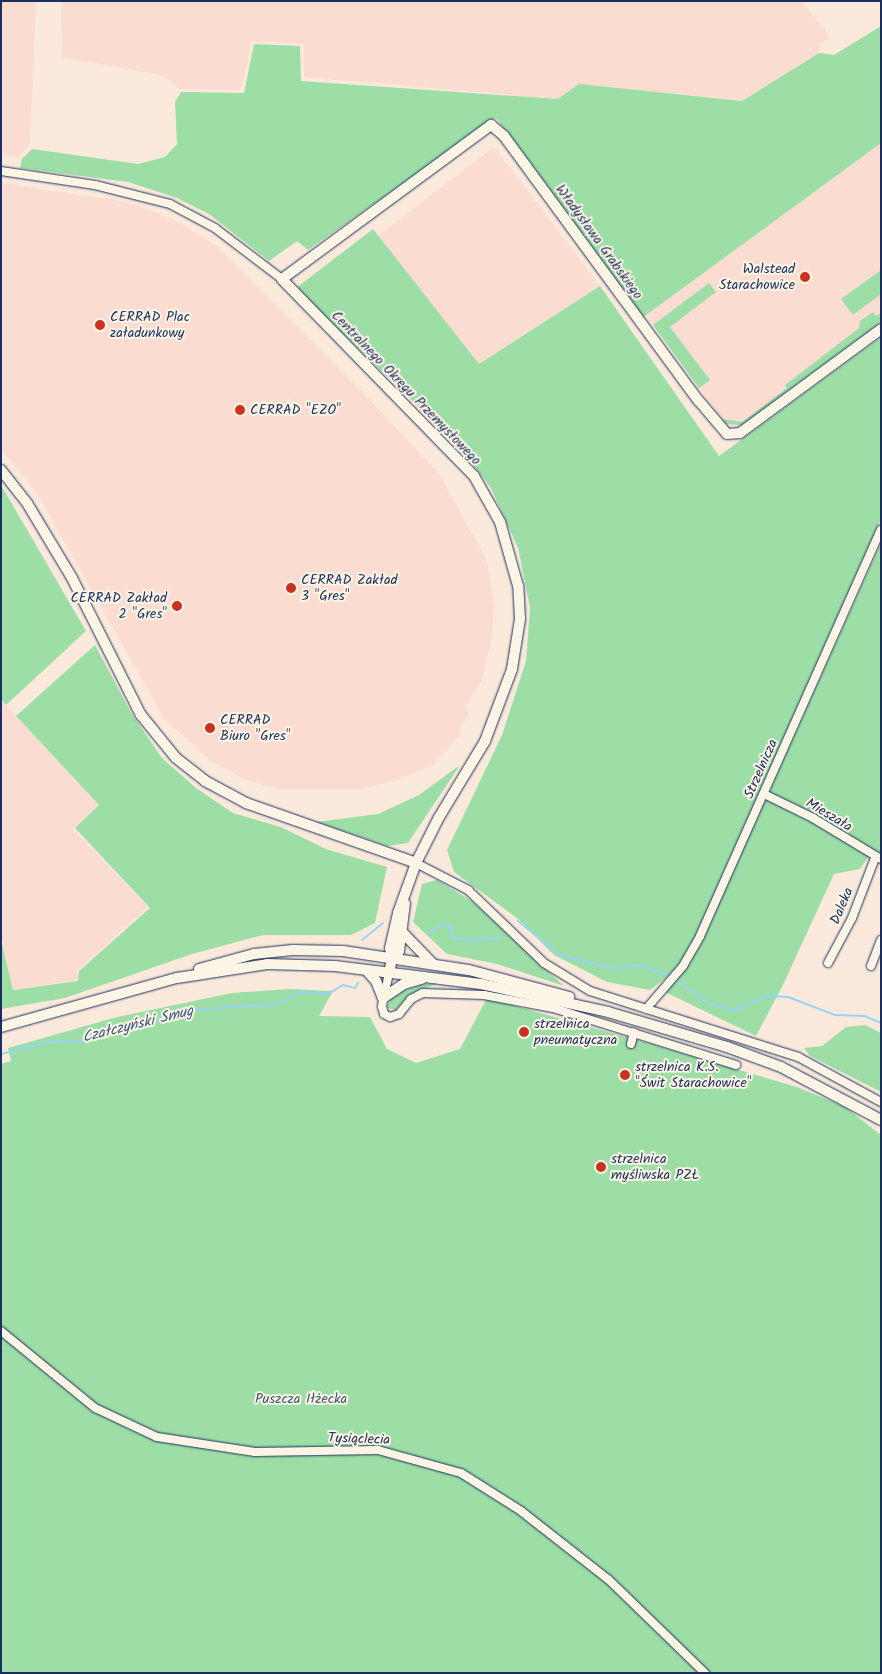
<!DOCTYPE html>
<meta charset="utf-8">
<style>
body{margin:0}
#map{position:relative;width:882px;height:1674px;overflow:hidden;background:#fbeadc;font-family:Kalam,sans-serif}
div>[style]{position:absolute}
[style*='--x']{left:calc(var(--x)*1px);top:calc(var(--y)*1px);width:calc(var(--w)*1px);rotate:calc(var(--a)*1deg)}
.built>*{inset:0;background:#fadcd1}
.green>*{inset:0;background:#9ddea7}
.stream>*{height:2px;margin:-1px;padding:0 1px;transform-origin:1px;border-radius:1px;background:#97d5f8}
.roads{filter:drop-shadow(0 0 1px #1b2f5e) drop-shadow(0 0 1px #1b2f5e)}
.street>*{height:8px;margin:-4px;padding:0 4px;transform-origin:4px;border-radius:4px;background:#fcf5e5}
.secondary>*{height:10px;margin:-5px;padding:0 5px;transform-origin:5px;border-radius:5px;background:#fcf5e5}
.dots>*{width:14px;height:14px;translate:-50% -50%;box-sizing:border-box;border:2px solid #fcf5e5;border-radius:50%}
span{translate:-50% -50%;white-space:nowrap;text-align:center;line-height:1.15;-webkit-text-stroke:4px #fcf5e5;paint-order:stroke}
.street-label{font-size:14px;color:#1b2f5e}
.poi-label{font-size:14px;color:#1b2f5e}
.right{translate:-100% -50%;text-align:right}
.left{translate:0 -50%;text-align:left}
.park-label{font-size:14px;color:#3c5b70}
.water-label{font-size:15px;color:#3a5884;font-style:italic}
.frame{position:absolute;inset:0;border:2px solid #1b2f5e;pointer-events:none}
</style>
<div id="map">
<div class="built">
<div style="clip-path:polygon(1px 1px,36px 1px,30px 144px,18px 157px,1px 154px)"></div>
<div style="clip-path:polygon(61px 1px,802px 1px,830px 37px,820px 44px,818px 53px,743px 100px,579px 85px,558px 99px,304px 77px,304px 44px,252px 41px,241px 90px,179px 89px,165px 76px,62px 57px)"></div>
<div style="clip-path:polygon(881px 143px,881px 322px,741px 426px,726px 424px,646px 315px)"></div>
<div style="clip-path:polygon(494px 147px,600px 286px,479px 364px,378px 236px)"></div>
<div style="clip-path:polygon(1px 183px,127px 202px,175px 220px,219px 248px,369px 399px,439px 474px,487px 561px,494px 605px,492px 638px,482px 680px,464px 708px,469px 714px,458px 731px,461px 734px,433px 765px,395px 781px,359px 789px,279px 789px,246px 780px,213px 762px,165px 720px,37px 493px,1px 449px)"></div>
<div style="clip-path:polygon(1px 700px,98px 805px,73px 829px,148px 907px,77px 971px,78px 980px,13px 989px,1px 934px)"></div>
</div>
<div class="green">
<div style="clip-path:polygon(881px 26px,881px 143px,642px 318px,496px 118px,308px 250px,297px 241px,269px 261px,209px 214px,177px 198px,128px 182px,20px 168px,22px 159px,32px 149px,138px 164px,165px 157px,177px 144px,175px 102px,181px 92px,244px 93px,254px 44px,300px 46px,301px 81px,558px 99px,579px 84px,742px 101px,819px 53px,834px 55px)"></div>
<div style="clip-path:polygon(373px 229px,479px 364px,600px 286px,719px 456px,881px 337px,881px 519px,693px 945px,675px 971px,650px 990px,607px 982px,554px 955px,517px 918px,454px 872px,447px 850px,502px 735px,526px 661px,530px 608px,518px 548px,491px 488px,456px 443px,296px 288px)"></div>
<div style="clip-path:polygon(881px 270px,881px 294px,853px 315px,841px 299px)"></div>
<div style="clip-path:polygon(709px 283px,716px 292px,670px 327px,710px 380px,699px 388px,653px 325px)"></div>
<div style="clip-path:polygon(873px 312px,876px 316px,881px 313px,881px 322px,742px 425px,726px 424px,722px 419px,742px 422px,787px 388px,785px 385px,859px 328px,860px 321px)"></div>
<div style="clip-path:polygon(1px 485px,86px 631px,6px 705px,1px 699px)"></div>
<div style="clip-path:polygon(881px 543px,881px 854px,871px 853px,860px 869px,834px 874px,782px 987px,756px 1036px,665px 992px,699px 946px)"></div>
<div style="clip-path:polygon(95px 645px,132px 714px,162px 758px,196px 788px,233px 813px,281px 827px,326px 849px,387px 867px,375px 923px,351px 935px,263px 935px,192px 954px,65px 998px,1px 1009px,1px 939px,13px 990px,78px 981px,79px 971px,150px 908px,75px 828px,99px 805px,16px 716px)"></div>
<div style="clip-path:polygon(460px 765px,408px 843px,388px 846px,316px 822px,378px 814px,419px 795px)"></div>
<div style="clip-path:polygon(437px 880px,472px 901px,564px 986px,497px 964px,447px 954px,413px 922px,422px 884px)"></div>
<div style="clip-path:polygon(439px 983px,409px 995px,396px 1010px,387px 1008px,392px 995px,422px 984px)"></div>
<div style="clip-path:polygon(288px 989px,333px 991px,319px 1016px,370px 1017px,387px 1049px,416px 1063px,460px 1049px,487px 998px,629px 1038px,628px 1043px,635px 1045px,637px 1040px,797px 1087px,845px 1107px,881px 1135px,881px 1673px,1px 1673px,1px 1064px,11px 1061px,8px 1048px,117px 1017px,232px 993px)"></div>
<div style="clip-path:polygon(865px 1025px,881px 1033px,881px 1092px,810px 1056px,804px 1048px,822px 1046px,846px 1027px)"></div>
</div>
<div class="stream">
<div style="--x:518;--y:921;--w:54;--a:39"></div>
<div style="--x:560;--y:955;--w:56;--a:14.5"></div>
<div style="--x:614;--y:969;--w:22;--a:-10"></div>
<div style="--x:636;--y:965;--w:34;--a:17"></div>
<div style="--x:429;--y:933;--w:12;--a:-35"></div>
<div style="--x:439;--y:926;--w:11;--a:0"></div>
<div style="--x:450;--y:926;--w:11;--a:80"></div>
<div style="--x:452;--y:937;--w:16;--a:15"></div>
<div style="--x:467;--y:941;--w:32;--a:-7"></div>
<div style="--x:362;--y:940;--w:27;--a:-39"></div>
<div style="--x:676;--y:980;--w:42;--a:35.2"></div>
<div style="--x:710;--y:1004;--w:25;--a:14"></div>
<div style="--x:734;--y:1010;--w:36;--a:-23"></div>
<div style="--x:767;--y:996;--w:21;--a:3"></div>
<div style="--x:788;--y:997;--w:50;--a:21"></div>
<div style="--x:835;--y:1015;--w:30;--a:2"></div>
<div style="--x:865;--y:1016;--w:17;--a:24"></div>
<div style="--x:1;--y:1054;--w:49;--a:-14.3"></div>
<div style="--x:48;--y:1042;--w:36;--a:-2"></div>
<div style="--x:84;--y:1041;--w:111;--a:-16.2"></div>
<div style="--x:191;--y:1010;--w:88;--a:-3.9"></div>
<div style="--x:279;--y:1004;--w:23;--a:-31"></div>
<div style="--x:299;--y:992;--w:31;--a:2"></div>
<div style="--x:330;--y:993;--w:15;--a:-32"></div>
<div style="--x:343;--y:985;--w:12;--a:14"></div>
<div style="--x:355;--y:988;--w:6;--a:-59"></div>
<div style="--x:881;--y:1068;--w:11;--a:90"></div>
</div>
<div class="roads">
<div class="street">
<div style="--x:1;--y:171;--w:95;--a:8.5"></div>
<div style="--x:95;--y:185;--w:77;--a:14.2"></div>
<div style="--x:170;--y:204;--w:51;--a:28.1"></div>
<div style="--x:215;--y:228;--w:84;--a:37.3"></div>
<div style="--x:764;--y:794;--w:55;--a:26.1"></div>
<div style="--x:813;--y:818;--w:79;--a:31.1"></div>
<div style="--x:416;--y:863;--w:59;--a:27.4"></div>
<div style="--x:468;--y:890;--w:105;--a:43.8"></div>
<div style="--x:544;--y:963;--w:54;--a:31.3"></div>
<div style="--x:590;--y:991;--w:218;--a:17.6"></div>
<div style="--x:798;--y:1057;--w:94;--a:28.5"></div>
<div style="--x:828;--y:963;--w:51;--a:-61.9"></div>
<div style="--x:852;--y:918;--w:64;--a:-69"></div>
<div style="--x:871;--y:966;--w:28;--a:-69"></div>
<div style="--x:389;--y:973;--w:34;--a:102"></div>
<div style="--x:382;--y:1006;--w:8;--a:76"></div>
<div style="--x:384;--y:1014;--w:7;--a:27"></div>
<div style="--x:390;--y:1017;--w:9;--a:-18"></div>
<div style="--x:399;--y:1014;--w:19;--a:-51"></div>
<div style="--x:411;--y:999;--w:13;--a:-27"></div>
<div style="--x:423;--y:993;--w:61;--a:1.9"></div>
<div style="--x:484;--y:995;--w:70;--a:10.7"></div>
<div style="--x:553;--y:1008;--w:192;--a:17.3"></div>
<div style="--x:646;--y:1009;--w:57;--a:-49.3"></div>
<div style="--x:683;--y:966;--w:34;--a:-60"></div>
<div style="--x:700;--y:936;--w:445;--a:-66"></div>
<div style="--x:631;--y:1044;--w:12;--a:-76"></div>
<div style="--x:1;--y:1331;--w:122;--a:39.3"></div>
<div style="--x:95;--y:1408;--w:68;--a:25.1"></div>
<div style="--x:157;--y:1437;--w:99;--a:8.7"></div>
<div style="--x:255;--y:1452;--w:123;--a:-0.9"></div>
<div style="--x:378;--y:1450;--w:86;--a:15.5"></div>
<div style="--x:461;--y:1473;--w:71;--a:32.3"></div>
<div style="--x:521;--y:1511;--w:112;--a:38.1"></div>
<div style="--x:609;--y:1580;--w:134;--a:44.1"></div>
</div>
<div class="secondary">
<div style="--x:1;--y:470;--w:42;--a:51.8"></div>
<div style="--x:27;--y:503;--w:87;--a:59"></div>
<div style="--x:72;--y:578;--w:153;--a:63.3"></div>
<div style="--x:141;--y:715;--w:55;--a:50.9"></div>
<div style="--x:176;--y:758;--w:37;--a:38"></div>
<div style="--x:205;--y:781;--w:47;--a:28.2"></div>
<div style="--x:246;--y:803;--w:180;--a:19.4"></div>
<div style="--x:403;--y:933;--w:42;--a:46"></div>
<div style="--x:392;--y:959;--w:11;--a:-49"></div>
<div style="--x:399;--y:951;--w:48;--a:-82.9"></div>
<div style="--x:199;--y:969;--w:57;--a:-15.3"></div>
<div style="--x:254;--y:954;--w:39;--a:-6"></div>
<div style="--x:293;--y:950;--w:50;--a:1.1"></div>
<div style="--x:343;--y:951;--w:127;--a:8.6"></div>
<div style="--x:469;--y:970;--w:104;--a:15.1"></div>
<div style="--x:367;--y:971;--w:13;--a:48"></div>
<div style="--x:376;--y:981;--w:18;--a:68"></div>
<div style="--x:383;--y:998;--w:25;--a:-34"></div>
<div style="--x:404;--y:984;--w:18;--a:-16"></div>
<div style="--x:389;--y:973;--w:14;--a:-78"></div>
<div style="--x:392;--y:959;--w:11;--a:-100"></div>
<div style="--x:390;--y:948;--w:36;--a:-77"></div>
<div style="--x:398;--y:913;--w:53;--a:-70.2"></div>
<div style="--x:416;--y:863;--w:49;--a:-63.4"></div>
<div style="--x:438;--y:819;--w:91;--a:-58.9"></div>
<div style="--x:485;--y:741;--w:77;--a:-69.4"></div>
<div style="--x:512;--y:669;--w:51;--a:-80.9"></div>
<div style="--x:520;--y:619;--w:33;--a:-93"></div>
<div style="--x:518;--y:586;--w:66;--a:-105.7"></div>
<div style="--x:500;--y:522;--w:53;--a:-119.5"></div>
<div style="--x:474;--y:476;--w:275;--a:-134.3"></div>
<div style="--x:282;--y:279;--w:260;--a:-36.4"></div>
<div style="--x:491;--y:125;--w:17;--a:40"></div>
<div style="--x:504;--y:136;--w:329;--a:53.7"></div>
<div style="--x:699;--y:401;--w:43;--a:49.7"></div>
<div style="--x:727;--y:434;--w:13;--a:-4"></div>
<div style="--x:740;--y:433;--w:175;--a:-36.4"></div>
<div style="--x:1;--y:1027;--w:183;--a:-15.6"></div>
<div style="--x:177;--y:978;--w:91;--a:-8.8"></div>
<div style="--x:267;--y:964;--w:68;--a:1.7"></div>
<div style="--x:335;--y:966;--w:147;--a:7"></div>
<div style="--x:481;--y:984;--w:130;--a:12.4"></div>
<div style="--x:608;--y:1012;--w:124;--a:16.4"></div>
<div style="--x:727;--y:1047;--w:58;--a:20.3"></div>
<div style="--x:781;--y:1067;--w:113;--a:27.9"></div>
</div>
</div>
<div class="dots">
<div style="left:805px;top:277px;background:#c8321e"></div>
<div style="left:100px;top:325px;background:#c8321e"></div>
<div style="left:240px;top:410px;background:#c8321e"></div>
<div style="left:291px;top:588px;background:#c8321e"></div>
<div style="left:177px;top:606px;background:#c8321e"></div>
<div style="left:210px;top:728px;background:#c8321e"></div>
<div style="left:524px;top:1032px;background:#c8321e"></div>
<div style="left:625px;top:1075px;background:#c8321e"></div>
<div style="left:601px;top:1167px;background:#c8321e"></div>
</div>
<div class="street-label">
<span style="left:599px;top:242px;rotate:54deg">Władysława Grabskiego</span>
<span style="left:406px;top:388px;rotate:46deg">Centralnego Okręgu Przemysłowego</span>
<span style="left:761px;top:769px;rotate:-66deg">Strzelnicza</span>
<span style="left:829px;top:815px;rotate:31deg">Mieszała</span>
<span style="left:842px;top:906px;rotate:-67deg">Daleka</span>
<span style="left:359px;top:1439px;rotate:2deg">Tysiąclecia</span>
</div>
<div class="poi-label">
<span class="right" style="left:795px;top:277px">Walstead<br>Starachowice</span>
<span class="left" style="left:110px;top:325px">CERRAD Plac<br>załadunkowy</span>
<span class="left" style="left:250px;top:410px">CERRAD "EZO"</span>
<span class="left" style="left:301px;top:588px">CERRAD Zakład<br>3 "Gres"</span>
<span class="right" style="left:167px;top:606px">CERRAD Zakład<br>2 "Gres"</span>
<span class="left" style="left:220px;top:728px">CERRAD<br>Biuro "Gres"</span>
<span class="left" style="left:534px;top:1032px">strzelnica<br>pneumatyczna</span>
<span class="left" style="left:635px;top:1075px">strzelnica K.S.<br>"Świt Starachowice"</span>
<span class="left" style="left:611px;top:1167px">strzelnica<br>myśliwska PZŁ</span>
</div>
<div class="park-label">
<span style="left:301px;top:1399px">Puszcza Iłżecka</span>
</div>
<div class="water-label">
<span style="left:138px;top:1025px;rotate:-14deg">Czałczyński Smug</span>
</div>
<div class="frame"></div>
</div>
